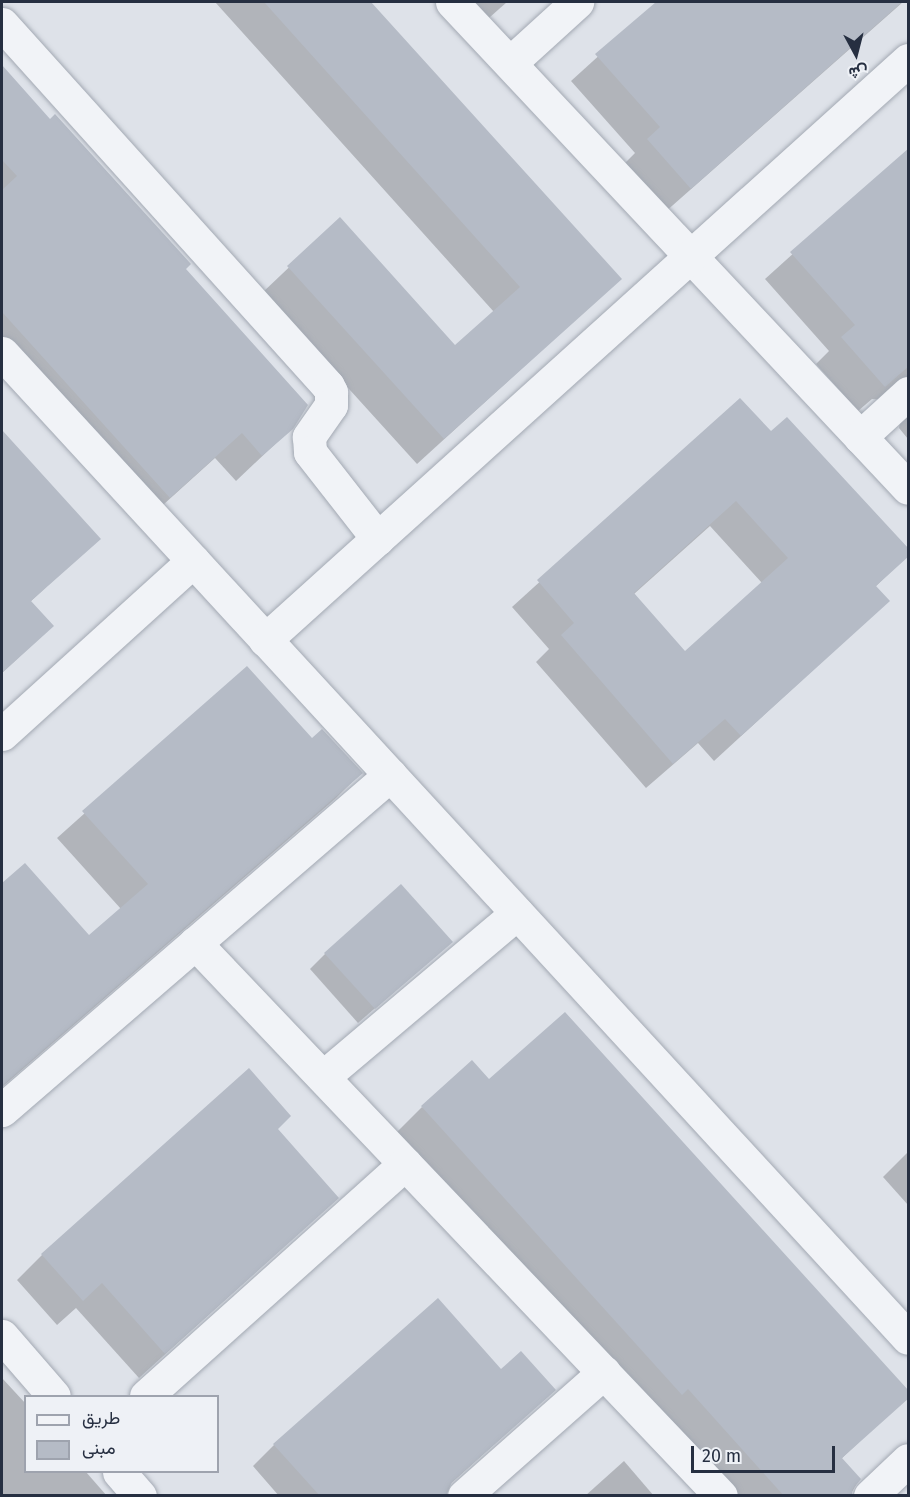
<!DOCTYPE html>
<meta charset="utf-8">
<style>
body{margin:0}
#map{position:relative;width:910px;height:1497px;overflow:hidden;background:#dee2e9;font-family:"Fira Sans",Vazirmatn,sans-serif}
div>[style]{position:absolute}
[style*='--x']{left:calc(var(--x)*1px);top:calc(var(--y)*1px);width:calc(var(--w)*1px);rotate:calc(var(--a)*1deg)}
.shadow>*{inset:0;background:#0003}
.building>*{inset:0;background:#b5bbc6}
.roads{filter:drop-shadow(0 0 2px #a3a9b3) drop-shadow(0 0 2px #a3a9b3)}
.minor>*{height:33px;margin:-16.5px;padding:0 16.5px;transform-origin:16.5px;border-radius:16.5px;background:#f1f3f7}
span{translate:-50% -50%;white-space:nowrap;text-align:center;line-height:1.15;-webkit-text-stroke:4.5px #eef1f6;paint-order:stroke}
.frame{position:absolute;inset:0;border:3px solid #262f41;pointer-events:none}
.legend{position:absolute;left:24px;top:1395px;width:195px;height:78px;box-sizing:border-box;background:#eef1f6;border:2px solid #9ea3ae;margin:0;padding:8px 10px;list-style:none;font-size:18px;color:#262f41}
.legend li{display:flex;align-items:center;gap:12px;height:30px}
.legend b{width:30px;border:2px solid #9ea3ae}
.north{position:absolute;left:826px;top:24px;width:60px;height:60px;-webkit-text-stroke:4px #eef1f6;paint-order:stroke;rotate:173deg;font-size:16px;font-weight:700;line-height:24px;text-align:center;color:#262f41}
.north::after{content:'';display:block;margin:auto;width:21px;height:27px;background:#262f41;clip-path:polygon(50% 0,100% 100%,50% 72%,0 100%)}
.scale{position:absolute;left:691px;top:1446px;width:144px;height:27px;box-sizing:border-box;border:3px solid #262f41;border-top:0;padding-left:8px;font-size:18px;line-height:21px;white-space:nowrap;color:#262f41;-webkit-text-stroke:4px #eef1f6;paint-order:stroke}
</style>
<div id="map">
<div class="shadow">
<div style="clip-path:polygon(215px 2px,369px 2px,620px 279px,417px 464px,262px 293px,340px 219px,455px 347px,494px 312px)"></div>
<div style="clip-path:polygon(461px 2px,507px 2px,481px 25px)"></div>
<div style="clip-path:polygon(658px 2px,903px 2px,664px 213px,622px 166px,635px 153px,571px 81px)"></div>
<div style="clip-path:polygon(2px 68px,184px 269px,292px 428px,236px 481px,215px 458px,143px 523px,2px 368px)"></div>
<div style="clip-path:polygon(908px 150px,908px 439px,899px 428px,901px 416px,887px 400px,872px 399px,858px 411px,816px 364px,829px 351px,765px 279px)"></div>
<div style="clip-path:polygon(evenodd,740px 400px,771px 434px,908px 555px,875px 587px,888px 601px,714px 761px,698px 743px,646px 788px,536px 662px,549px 649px,512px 607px,740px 400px,710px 526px,762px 583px,685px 653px,634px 594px,710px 526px)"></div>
<div style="clip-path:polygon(2px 431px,98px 539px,30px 602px,52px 626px,2px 673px)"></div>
<div style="clip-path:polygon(247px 668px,312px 740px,361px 773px,335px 799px,2px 1087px,2px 885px,24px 865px,89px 938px,121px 909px,57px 838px)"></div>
<div style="clip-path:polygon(451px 942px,358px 1023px,310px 969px,325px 954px)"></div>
<div style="clip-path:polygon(422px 1107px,908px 1396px,841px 1459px,859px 1479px,851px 1494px,735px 1496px,396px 1133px)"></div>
<div style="clip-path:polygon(276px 1129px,337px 1198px,139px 1378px,76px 1308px,57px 1325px,17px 1280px,42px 1255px)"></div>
<div style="clip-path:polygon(908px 1152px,908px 1205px,883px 1177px)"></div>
<div style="clip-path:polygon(2px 1378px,26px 1404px,26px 1472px,86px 1472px,107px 1496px,2px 1496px)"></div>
<div style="clip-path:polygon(554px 1390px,447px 1487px,445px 1496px,279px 1496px,253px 1466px,274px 1445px)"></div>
<div style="clip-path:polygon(624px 1461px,654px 1496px,585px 1496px)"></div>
</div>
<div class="building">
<div style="clip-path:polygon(264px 2px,371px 2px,622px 279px,444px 439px,287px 266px,340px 217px,455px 345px,520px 287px)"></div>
<div style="clip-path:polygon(656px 2px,902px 2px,691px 189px,647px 139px,660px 127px,595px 54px)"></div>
<div style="clip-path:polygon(2px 65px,50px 119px,55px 114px,191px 264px,186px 269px,308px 405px,293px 429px,262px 456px,242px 433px,170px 498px,2px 312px,2px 190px,17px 176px,2px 160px)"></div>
<div style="clip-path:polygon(909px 148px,909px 366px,885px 387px,841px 337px,855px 325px,790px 252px)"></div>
<div style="clip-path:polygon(evenodd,740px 398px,771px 431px,787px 417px,909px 549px,909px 556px,876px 586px,890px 601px,741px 736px,725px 719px,673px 764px,561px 635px,574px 623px,537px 580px,740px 398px,736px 501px,788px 558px,685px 651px,634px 593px,736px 501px)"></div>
<div style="clip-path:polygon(2px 430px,101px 539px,31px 601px,54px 626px,2px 673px)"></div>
<div style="clip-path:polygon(247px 666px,312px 738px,322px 729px,363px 773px,2px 1086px,2px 883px,25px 863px,89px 935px,148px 884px,82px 811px)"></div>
<div style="clip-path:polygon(401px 884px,453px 942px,375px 1009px,324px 953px)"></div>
<div style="clip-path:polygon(565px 1012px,909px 1391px,909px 1398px,842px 1458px,861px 1479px,852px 1490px,852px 1496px,784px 1496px,688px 1389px,682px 1395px,421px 1106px,472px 1060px,489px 1079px)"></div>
<div style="clip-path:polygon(249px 1068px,291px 1116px,278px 1129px,339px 1198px,165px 1354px,102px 1283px,83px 1301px,41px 1254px)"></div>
<div style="clip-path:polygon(438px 1298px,501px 1369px,521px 1351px,556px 1390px,452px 1482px,446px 1496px,320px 1496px,273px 1444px)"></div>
</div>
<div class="roads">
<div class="minor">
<div style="--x:452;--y:2;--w:666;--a:46.82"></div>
<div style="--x:2;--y:24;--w:487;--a:48"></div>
<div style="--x:328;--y:386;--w:7;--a:63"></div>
<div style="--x:331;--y:392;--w:13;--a:90"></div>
<div style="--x:331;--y:405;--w:39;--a:125"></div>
<div style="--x:309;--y:437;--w:15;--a:86"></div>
<div style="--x:310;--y:452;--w:110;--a:52"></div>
<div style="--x:510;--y:63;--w:91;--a:-42.3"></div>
<div style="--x:2;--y:353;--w:1338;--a:47.39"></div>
<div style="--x:860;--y:437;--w:65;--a:-42.5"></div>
<div style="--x:265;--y:640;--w:866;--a:-42.05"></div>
<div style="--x:2;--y:734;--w:258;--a:-42.2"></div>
<div style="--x:195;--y:943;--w:763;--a:46.43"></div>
<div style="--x:323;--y:1077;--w:254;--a:-40.2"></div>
<div style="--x:2;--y:1110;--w:513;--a:-40.81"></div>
<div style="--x:2;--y:1336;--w:79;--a:49.1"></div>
<div style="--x:146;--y:1396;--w:348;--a:-41.9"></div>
<div style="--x:119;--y:1472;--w:32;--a:49"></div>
<div style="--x:464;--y:1496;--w:187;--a:-41.5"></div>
<div style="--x:870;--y:1496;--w:52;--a:-43.5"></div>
</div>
</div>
<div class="frame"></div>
<ul class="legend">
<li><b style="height:8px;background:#f1f3f7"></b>طريق</li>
<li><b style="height:16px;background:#b5bbc6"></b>مبنى</li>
</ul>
<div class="north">ش</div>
<div class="scale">20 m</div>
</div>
